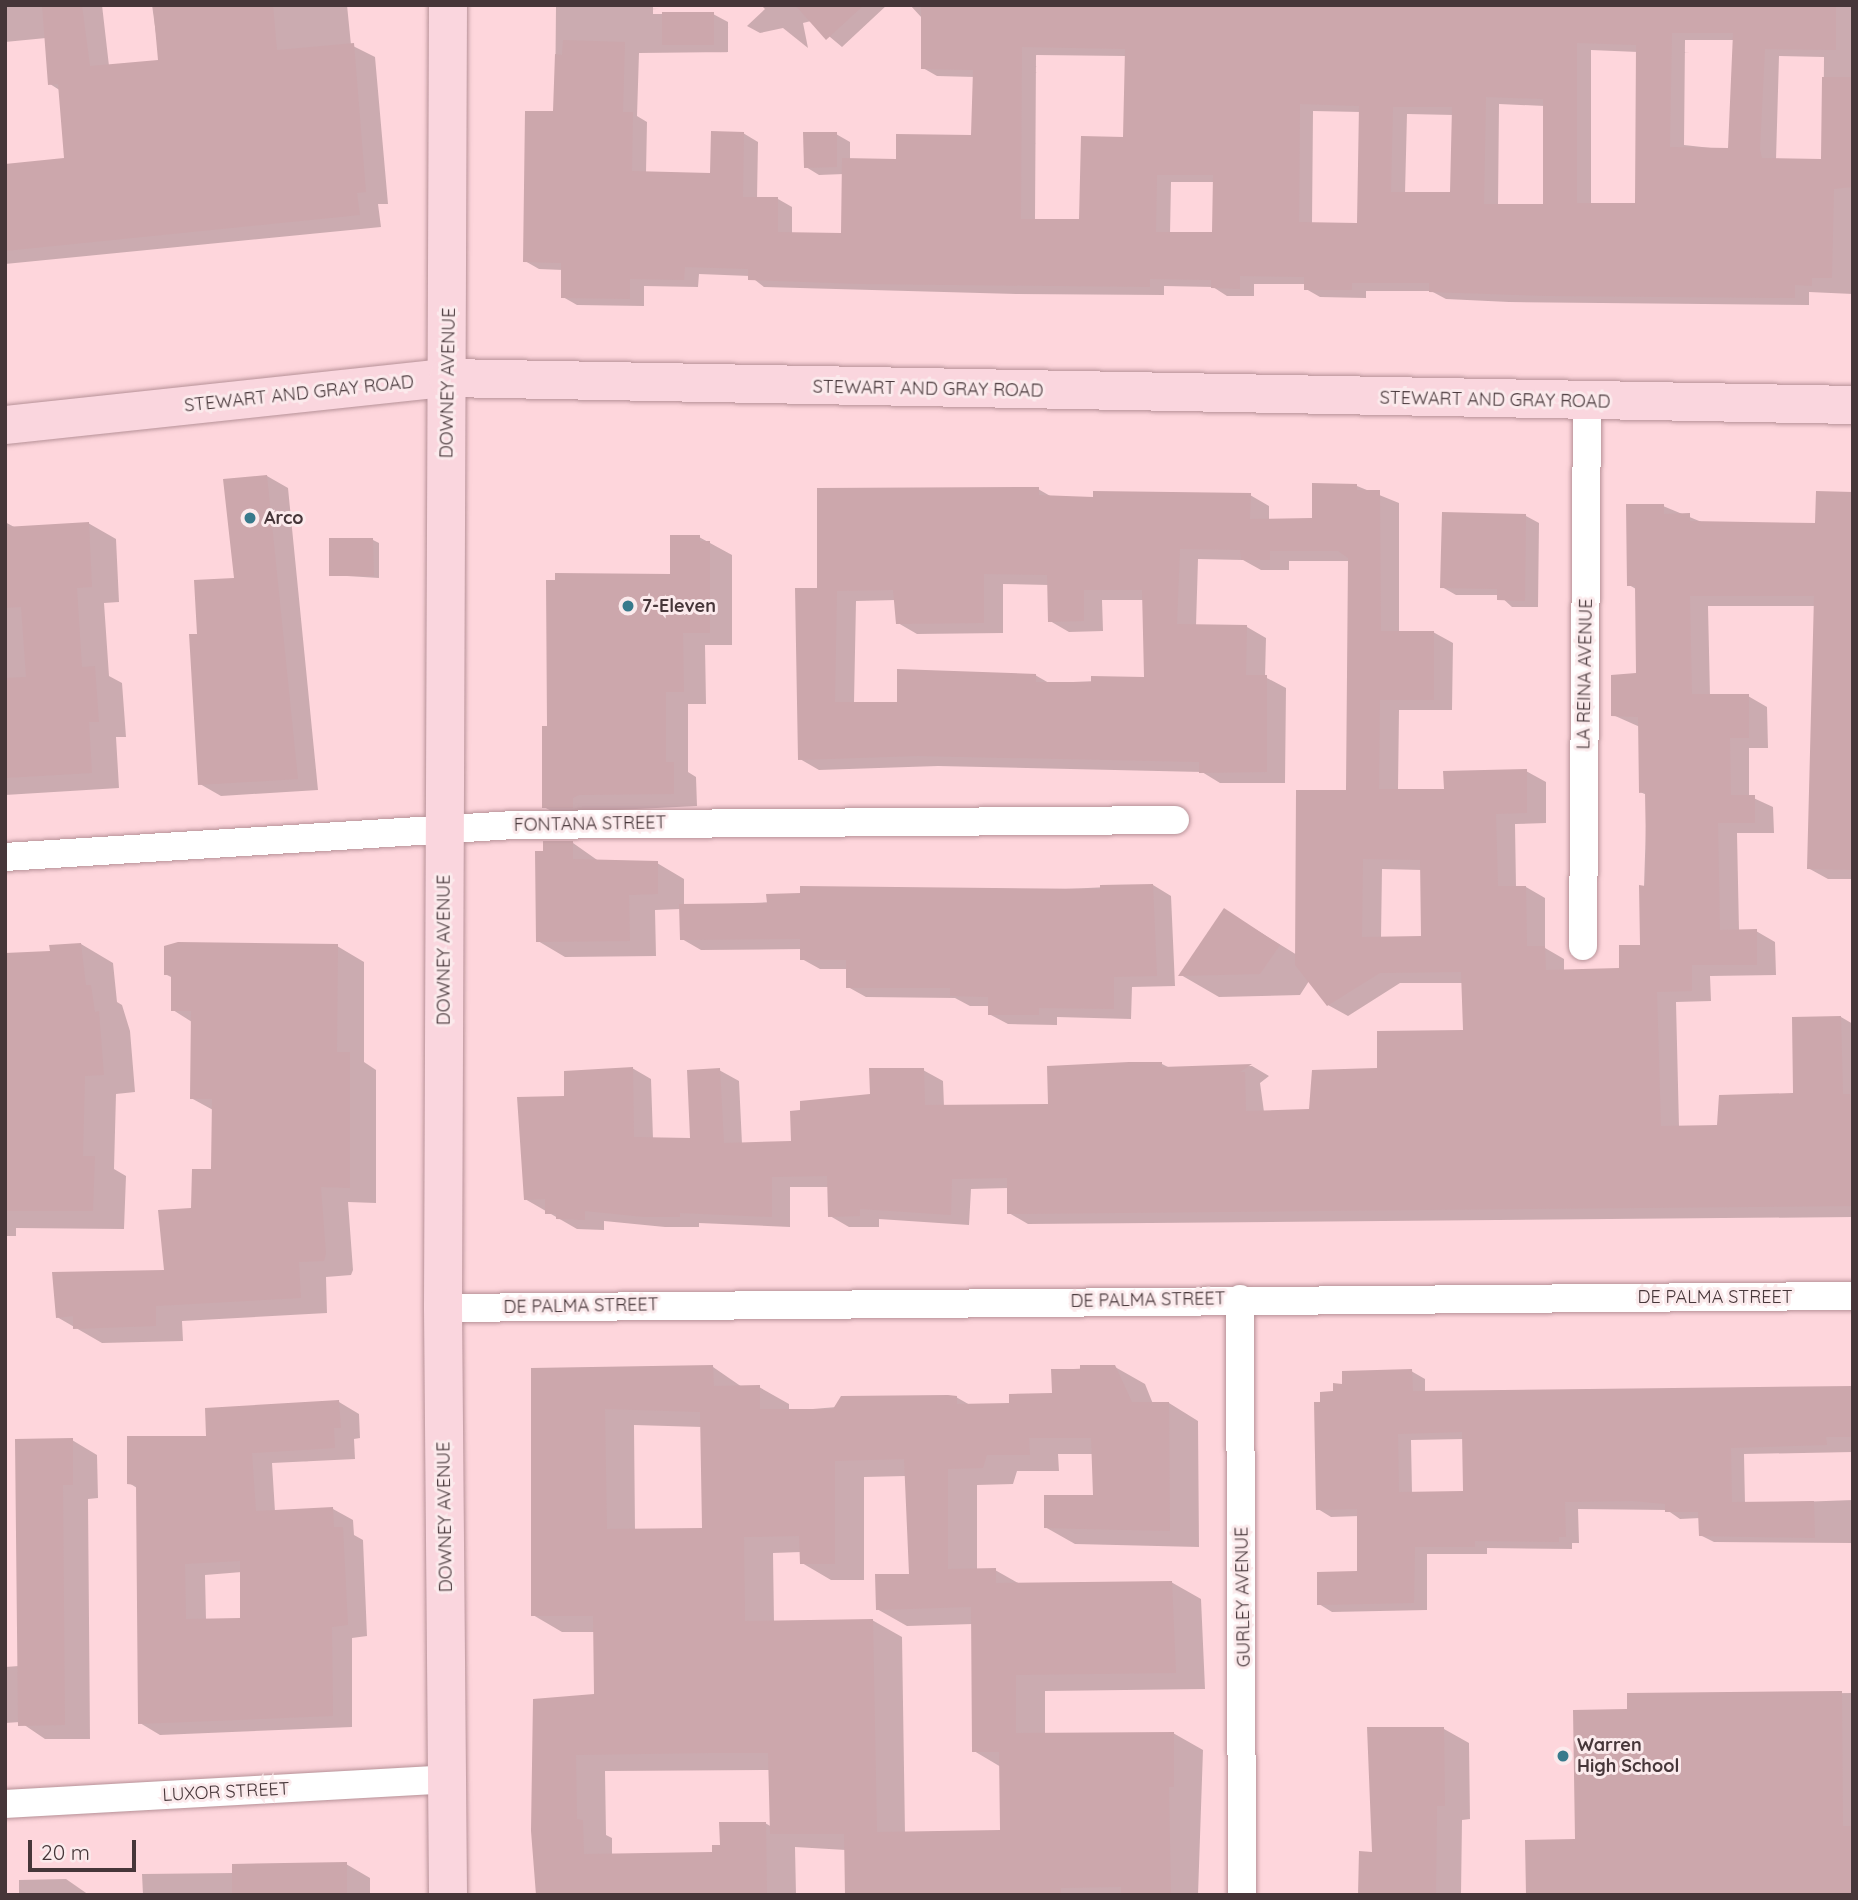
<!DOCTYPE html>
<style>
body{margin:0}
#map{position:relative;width:1858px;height:1900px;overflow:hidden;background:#fed6dc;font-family:Quicksand,sans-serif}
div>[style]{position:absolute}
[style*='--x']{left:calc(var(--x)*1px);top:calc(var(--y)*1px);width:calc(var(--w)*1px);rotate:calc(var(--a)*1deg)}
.shadow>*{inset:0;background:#0003}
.building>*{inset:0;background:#cca7ac}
.roads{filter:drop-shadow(0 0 2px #b69197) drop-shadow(0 0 2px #b69197)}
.minor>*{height:28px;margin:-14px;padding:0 14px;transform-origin:14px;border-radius:14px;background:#fff}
.secondary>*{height:38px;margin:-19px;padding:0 19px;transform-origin:19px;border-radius:19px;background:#fad6de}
.dots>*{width:19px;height:19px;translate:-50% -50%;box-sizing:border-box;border:4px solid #fbeaec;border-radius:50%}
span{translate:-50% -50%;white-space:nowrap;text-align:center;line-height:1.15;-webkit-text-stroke:6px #fbeaec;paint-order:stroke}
.street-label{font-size:18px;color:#463639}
.poi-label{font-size:18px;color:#463639;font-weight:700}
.left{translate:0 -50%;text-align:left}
.frame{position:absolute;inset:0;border:7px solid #463639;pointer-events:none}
.scale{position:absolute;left:28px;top:1840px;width:108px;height:32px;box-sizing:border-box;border:4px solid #463639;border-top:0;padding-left:9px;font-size:21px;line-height:24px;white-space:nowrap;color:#463639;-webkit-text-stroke:5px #fbeaec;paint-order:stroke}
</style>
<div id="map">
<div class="shadow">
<div style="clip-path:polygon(5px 5px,102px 5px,109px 66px,160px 62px,152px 5px,347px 5px,351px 45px,375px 57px,388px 204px,378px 204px,381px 227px,5px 264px,5px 166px,66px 160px,61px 91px,50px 84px,46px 38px,5px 42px)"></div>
<div style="clip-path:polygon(evenodd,556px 5px,653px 5px,653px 14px,713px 14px,728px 22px,728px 52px,639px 53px,637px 116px,647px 122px,646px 173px,712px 175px,743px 133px,758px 142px,757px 199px,778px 199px,792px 207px,792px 234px,843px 235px,844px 174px,819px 175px,806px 167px,836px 134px,850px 142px,850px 160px,897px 160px,973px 136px,975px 77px,937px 76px,923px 68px,922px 18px,910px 5px,1853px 5px,1853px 294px,1809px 292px,1809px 305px,1509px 302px,1446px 299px,1431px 291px,1366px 291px,1366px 298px,1320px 297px,1306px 289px,1306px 284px,1254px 284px,1254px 296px,1227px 296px,1213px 287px,1164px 286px,1164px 295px,1016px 294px,764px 287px,750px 276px,699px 274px,698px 287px,644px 286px,644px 306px,577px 305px,563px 297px,563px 270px,539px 269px,525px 261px,555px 113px,556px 5px,1685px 40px,1734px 40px,1729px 150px,1684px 145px,1685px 40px,556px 5px,1591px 50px,1638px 52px,1637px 205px,1591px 204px,1591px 50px,556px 5px,1036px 55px,1126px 56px,1125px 139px,1081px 220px,1035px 220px,1036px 55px,556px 5px,1779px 56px,1824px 57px,1823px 161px,1776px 160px,1779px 56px,556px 5px,1499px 104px,1545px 106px,1545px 206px,1498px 206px,1499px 104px,556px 5px,1313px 111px,1360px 112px,1359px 225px,1312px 224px,1313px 111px,556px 5px,1407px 114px,1454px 115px,1452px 194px,1405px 194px,1407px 114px,556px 5px,1171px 182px,1215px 182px,1214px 234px,1170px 234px,1171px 182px)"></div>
<div style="clip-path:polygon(761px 5px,887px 5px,842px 47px,811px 21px,803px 23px,808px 48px,783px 28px,760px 33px,747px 26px,765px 9px)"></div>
<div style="clip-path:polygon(267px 476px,288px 488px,318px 790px,221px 796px,200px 784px,199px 636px,235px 579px)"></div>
<div style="clip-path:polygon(evenodd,1357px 486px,1399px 503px,1399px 632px,1433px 632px,1453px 643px,1452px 710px,1399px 710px,1398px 790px,1445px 791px,1526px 771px,1546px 782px,1546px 823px,1515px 824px,1516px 888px,1526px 887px,1545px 898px,1545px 948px,1564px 959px,1564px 971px,1621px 970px,1642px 947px,1647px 795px,1640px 792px,1640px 727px,1613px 715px,1638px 674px,1636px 589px,1629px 585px,1663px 506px,1704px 523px,1817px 525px,1853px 493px,1853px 879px,1828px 879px,1808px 868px,1815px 606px,1708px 606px,1710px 696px,1748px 696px,1767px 707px,1768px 748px,1749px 748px,1749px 796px,1773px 807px,1774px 833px,1737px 833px,1739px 931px,1756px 931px,1775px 942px,1776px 975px,1710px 976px,1711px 1001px,1676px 1002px,1679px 1127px,1719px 1127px,1795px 1095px,1841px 1017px,1853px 1024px,1853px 1217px,1028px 1224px,1009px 1213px,1008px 1188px,971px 1189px,969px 1225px,879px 1219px,879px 1227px,849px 1227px,830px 1216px,829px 1187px,790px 1187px,790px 1227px,699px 1223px,699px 1227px,665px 1227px,604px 1221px,604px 1230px,577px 1229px,525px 1199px,566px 1098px,632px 1068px,651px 1079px,653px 1139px,692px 1140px,719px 1070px,739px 1081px,742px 1144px,793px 1143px,923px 1070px,943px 1081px,944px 1107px,1049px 1105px,1162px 1064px,1170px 1068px,1252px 1066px,1269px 1076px,1260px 1083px,1264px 1112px,1311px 1110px,1379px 1070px,1464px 1032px,1463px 983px,1400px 983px,1348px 1016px,1328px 1005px,1309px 981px,1300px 995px,1219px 997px,1181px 975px,1224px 910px,1297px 955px,1348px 792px,1350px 561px,1289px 561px,1289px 570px,1261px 570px,1243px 560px,1198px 559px,1196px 626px,1247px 627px,1266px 638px,1265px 677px,1286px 688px,1285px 783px,1220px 783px,1202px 772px,938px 766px,819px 770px,800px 759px,818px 589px,1038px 489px,1052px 497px,1095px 498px,1250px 495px,1269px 506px,1269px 520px,1314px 519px,1357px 486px,1003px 584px,1049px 585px,1050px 621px,1069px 632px,1103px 631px,1102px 600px,1144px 600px,1145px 679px,1049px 683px,1035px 675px,899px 703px,854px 703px,856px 601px,896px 600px,898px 623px,917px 634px,1003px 633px,1003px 584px,1357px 486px,1382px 869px,1422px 870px,1423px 938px,1381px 938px,1382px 869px)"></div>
<div style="clip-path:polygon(1526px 516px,1539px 523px,1538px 607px,1512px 607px,1499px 595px,1456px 595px,1442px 587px)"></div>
<div style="clip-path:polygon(5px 522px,16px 528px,88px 523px,116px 539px,119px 602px,104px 603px,109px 676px,122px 683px,126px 737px,116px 737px,119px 788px,5px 795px)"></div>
<div style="clip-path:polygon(699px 537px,732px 555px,732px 645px,705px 645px,706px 704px,688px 704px,688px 772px,696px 777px,697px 806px,596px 811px,567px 820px,544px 807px,549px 728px)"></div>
<div style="clip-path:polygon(373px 540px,379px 543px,379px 578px,331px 575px)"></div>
<div style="clip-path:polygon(545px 843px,573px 843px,600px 862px,657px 863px,684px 879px,684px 906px,1153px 885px,1171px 896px,1175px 986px,1132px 987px,1131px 1019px,1057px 1017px,1057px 1025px,1008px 1024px,989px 1014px,989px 1006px,970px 1006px,955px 998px,866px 997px,848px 987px,848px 969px,820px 969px,802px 959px,802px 949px,701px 950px,682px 939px,681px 909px,655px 910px,656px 956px,565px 957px,538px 941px)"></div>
<div style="clip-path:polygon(81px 944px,113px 963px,117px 1002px,122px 1005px,130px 1031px,135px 1092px,116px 1094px,114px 1169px,126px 1176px,124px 1229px,16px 1228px,16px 1236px,5px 1236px,5px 955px,52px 953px)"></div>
<div style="clip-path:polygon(337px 946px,364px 962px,364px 1062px,376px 1070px,376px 1203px,348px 1202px,353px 1270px,351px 1275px,326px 1277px,327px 1313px,182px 1321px,183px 1341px,102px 1343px,57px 1317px,166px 1272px,212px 1171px,213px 1110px,191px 1098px,192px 1022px,173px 1010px,173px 978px,165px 974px)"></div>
<div style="clip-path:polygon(evenodd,713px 1367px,742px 1387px,759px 1387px,789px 1404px,789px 1411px,956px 1397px,970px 1405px,1011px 1404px,1053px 1395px,1053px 1370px,1115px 1367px,1145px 1384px,1153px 1404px,1169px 1403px,1198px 1421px,1199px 1547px,1075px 1544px,1045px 1527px,1095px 1497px,1093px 1454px,1058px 1454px,1059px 1471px,1017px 1471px,1013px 1484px,977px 1485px,977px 1570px,995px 1570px,1020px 1584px,1171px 1582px,1201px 1599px,1205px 1689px,1045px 1691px,1045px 1735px,1173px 1733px,1203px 1750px,1198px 1895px,847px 1895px,846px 1850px,795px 1847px,796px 1895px,537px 1895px,533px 1831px,596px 1696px,595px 1632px,562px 1632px,533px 1615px,533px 1370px,713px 1367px,634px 1425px,702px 1427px,703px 1530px,635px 1530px,634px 1425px,713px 1367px,906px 1476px,910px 1575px,877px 1609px,907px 1626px,973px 1624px,974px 1751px,1001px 1767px,1002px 1832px,905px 1834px,902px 1637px,872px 1620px,774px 1622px,773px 1553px,801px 1552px,802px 1563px,831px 1580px,864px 1580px,864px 1477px,906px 1476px,713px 1367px,770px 1770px,772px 1827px,765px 1823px,714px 1853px,612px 1855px,612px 1838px,606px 1835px,605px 1771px,770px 1770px)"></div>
<div style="clip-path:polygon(evenodd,1411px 1371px,1425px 1379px,1425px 1393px,1853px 1388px,1853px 1452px,1744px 1454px,1745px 1504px,1853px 1500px,1853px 1543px,1714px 1542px,1700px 1535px,1700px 1518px,1680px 1519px,1667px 1510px,1578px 1509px,1579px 1543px,1572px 1543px,1572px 1549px,1487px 1548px,1487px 1554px,1427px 1554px,1427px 1610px,1332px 1612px,1319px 1604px,1359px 1573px,1359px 1516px,1331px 1517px,1318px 1509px,1322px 1403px,1344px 1385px,1411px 1371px,1464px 1439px,1465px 1493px,1412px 1493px,1411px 1440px,1464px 1439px)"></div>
<div style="clip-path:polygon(evenodd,339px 1402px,359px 1414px,360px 1438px,354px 1439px,355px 1459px,272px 1463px,275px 1512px,333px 1509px,353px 1520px,354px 1535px,363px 1540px,367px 1636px,352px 1638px,352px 1727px,160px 1735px,140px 1723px,137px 1488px,129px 1483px,208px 1437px,339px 1402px,242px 1572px,242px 1620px,206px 1620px,205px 1575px,242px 1572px)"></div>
<div style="clip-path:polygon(72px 1440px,97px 1455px,98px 1498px,88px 1499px,90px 1739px,45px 1739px,20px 1722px,5px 1723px,5px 1667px,19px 1666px)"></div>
<div style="clip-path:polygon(1853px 1693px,1853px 1895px,1576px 1841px,1629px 1711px,1628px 1695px)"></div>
<div style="clip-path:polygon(1444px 1729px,1469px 1743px,1470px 1819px,1462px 1820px,1461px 1895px,1360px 1895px,1374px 1853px)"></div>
<div style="clip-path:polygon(346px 1864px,370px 1878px,370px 1895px,143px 1895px,142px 1874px,234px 1873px)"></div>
<div style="clip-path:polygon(66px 1879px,89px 1895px,19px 1895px,19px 1880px)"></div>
</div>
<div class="building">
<div style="clip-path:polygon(42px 5px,82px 5px,90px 66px,158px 60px,153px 5px,273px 5px,277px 50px,354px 43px,366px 192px,357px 193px,360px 215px,5px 251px,5px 164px,64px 158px,58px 84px,48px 85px)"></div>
<div style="clip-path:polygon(795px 5px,864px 5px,826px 40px)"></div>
<div style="clip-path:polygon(evenodd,921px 5px,1836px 5px,1836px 50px,1765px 49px,1760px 149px,1762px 158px,1821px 159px,1822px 77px,1853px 77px,1853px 187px,1834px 189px,1832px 278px,1812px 278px,1812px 286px,1795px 285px,1795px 298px,1550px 296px,1429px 292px,1429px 283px,1352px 283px,1352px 290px,1304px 290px,1304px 277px,1240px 276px,1240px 289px,1211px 288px,1211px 280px,1150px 279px,1150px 287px,862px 284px,748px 280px,748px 269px,685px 267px,684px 280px,630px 279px,630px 299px,561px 298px,561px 263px,523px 262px,525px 111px,553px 111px,555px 54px,562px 55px,563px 40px,625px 42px,623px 112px,633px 112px,632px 171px,710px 173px,711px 131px,744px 132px,743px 197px,778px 197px,778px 232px,841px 233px,842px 158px,896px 159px,896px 134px,971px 135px,973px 70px,921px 69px,921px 5px,1672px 33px,1733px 33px,1728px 148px,1670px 147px,1672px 33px,921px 5px,1577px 43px,1636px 45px,1635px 203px,1577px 203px,1577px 43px,921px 5px,1022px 47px,1125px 49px,1123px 137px,1081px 136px,1079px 219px,1021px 219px,1022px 47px,921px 5px,1486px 97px,1543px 99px,1543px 204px,1484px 204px,1486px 97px,921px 5px,1300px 104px,1359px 106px,1357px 223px,1299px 222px,1300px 104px,921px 5px,1393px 107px,1452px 107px,1450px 192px,1391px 192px,1393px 107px,921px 5px,1157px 175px,1213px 175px,1212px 232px,1156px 232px,1157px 175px)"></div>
<div style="clip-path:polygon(662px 12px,714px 12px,714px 45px,662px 45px)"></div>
<div style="clip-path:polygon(803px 132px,837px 132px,837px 167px,804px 168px)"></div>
<div style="clip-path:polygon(267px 475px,298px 779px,198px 785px,189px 634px,197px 634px,194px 580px,234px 578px,223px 479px)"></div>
<div style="clip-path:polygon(evenodd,1312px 483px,1357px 484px,1357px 490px,1380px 490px,1381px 631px,1434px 631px,1434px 700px,1380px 700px,1379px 789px,1444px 789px,1443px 771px,1527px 769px,1527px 813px,1496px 814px,1498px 886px,1526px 886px,1527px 946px,1545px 946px,1546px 970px,1619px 968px,1619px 945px,1640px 945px,1639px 885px,1645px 886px,1646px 850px,1645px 792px,1639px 793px,1638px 717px,1611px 716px,1611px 675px,1636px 673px,1635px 586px,1627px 586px,1626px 504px,1664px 504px,1664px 514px,1690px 513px,1690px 521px,1815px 523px,1816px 491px,1853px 492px,1853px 870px,1807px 869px,1814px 596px,1690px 596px,1692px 694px,1749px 694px,1749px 738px,1730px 738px,1731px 795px,1755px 795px,1755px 823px,1718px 823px,1720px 930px,1757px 929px,1757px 965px,1692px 965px,1692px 991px,1657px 992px,1661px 1126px,1717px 1125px,1719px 1095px,1793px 1093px,1792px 1017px,1841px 1016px,1843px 1094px,1850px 1094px,1853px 1127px,1853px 1206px,1007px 1214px,1007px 1178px,952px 1179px,951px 1215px,860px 1209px,860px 1216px,828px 1217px,827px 1176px,772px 1177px,772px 1217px,680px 1213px,680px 1217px,644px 1217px,585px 1211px,585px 1220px,556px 1219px,556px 1214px,545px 1214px,545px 1199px,524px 1200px,517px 1097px,564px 1096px,564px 1071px,633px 1067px,634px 1137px,690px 1138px,687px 1070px,720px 1068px,724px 1143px,791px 1141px,790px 1111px,800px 1110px,800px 1101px,870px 1094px,869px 1068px,924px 1068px,925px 1105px,1048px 1104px,1047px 1066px,1129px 1062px,1162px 1062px,1162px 1067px,1252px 1064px,1240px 1072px,1245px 1072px,1246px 1111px,1309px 1109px,1312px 1070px,1377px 1068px,1377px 1031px,1463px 1030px,1461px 972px,1380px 973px,1327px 1006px,1295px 965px,1296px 790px,1346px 790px,1348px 558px,1338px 551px,1270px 551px,1270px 560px,1241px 560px,1240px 550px,1180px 549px,1177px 624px,1247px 625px,1246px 675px,1267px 675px,1267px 772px,1199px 773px,1199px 762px,918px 756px,798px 760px,795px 588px,817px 588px,817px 488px,1039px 487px,1039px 495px,1093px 497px,1093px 491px,1251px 493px,1250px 519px,1312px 518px,1312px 483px,984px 574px,1047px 575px,1048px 622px,1084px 621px,1084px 590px,1142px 590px,1144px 677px,1091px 676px,1091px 682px,1036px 682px,1036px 674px,897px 669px,897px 702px,835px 702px,837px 591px,893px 590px,896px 624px,984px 623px,984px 574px,1312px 483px,1363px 859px,1420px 860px,1421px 936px,1362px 937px,1363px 859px)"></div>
<div style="clip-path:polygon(1442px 512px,1526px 514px,1525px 601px,1497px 600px,1497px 589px,1440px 588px)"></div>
<div style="clip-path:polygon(89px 522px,92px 587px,77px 588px,82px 667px,95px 666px,99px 722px,89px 722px,92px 773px,5px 778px,5px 678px,26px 677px,21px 607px,5px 608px,5px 527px)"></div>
<div style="clip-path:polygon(670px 535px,700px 535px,700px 541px,710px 541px,710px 633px,683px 633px,684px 692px,666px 692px,666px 762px,674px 762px,674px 794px,579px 795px,573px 798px,573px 808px,542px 808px,542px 726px,547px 726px,546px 580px,555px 580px,555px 573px,670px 574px)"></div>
<div style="clip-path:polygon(329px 538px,373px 538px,374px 576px,329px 576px)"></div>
<div style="clip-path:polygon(543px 841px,573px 841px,573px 859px,658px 861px,658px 894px,629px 895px,630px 941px,536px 942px,535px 851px,543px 851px)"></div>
<div style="clip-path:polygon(1153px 884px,1157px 976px,1114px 977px,1114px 1009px,1039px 1008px,1039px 1015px,988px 1015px,988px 997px,950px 996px,950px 988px,846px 988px,846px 960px,800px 960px,800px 939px,680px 940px,679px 904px,767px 903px,766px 894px,800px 893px,800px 886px,1100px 889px,1100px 885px)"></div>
<div style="clip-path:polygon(1224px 908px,1280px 945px,1260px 974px,1178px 976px)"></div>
<div style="clip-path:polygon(178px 942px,338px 944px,337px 1052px,350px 1052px,350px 1188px,321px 1187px,326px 1254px,324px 1261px,299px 1262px,301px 1298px,156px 1306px,156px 1326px,73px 1329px,73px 1316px,56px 1318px,52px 1272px,164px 1270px,158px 1210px,191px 1208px,192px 1169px,211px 1169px,212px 1099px,190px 1099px,191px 1011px,171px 1011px,171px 975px,164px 975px,164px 946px)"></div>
<div style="clip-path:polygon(81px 943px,86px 985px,91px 985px,95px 1012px,99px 1011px,104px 1075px,85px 1076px,83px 1156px,95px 1156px,93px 1211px,5px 1211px,5px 953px,50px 951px,49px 945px)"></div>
<div style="clip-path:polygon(evenodd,713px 1365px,714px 1386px,760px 1385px,760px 1409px,833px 1409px,841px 1396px,948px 1395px,957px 1396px,957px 1404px,1009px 1403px,1009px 1394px,1052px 1393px,1051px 1369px,1080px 1369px,1080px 1365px,1115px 1365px,1132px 1402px,1169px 1402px,1170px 1531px,1044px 1528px,1044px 1495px,1093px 1495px,1091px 1438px,1029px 1438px,1030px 1455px,987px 1455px,983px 1468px,948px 1469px,948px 1569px,996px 1568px,996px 1583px,1172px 1581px,1176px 1673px,1016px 1675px,1016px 1733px,1174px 1732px,1174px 1787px,1169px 1787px,1171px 1895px,1128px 1895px,1121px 1893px,1121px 1887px,1061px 1888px,1061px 1893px,1045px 1895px,845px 1895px,844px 1834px,770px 1834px,768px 1753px,710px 1753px,576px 1755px,577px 1819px,583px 1820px,584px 1854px,712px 1852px,712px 1845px,720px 1845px,719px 1822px,766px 1822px,767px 1895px,536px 1895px,531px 1831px,533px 1699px,594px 1694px,593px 1616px,531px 1616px,531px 1368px,713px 1365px,605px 1409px,700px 1412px,702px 1528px,607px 1529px,605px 1409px,713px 1365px,904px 1459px,909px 1574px,875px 1574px,876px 1610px,971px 1607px,972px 1752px,999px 1752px,1000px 1830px,877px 1832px,873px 1619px,745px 1621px,744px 1537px,799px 1536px,800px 1564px,835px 1564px,835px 1461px,904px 1459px)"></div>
<div style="clip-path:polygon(evenodd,1412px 1369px,1413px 1391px,1853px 1386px,1853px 1437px,1826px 1437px,1827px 1445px,1731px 1448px,1732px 1502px,1814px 1501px,1815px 1538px,1699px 1536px,1698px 1512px,1665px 1512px,1665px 1504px,1633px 1501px,1565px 1502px,1566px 1537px,1559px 1537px,1559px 1542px,1475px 1541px,1475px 1547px,1415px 1547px,1414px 1603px,1317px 1605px,1317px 1572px,1357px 1571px,1357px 1509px,1316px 1510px,1314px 1402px,1320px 1402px,1320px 1392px,1333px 1391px,1333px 1383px,1342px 1384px,1342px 1371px,1412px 1369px,1462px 1432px,1463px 1491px,1399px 1492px,1398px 1434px,1462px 1432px)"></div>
<div style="clip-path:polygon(evenodd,339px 1400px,341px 1428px,334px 1428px,335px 1448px,252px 1453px,256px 1511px,333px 1507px,334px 1527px,343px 1527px,348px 1625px,332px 1627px,333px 1716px,138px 1724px,136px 1485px,127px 1484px,127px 1436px,206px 1436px,205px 1408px,339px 1400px,240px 1561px,240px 1618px,186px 1619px,185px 1564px,240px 1561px)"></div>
<div style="clip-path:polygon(73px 1438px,73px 1485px,63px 1485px,65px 1725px,18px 1726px,15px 1439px)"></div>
<div style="clip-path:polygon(1842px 1691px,1843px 1826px,1853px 1826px,1853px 1895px,1526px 1895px,1525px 1840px,1575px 1839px,1573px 1710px,1627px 1709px,1627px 1693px)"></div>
<div style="clip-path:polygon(1367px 1727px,1444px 1727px,1445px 1806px,1437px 1806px,1436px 1895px,1358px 1895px,1359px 1851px,1372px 1852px)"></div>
<div style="clip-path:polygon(347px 1862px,347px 1895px,232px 1895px,232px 1864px)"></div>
</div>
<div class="roads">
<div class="minor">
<div style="--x:5;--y:857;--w:509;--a:-3.6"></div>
<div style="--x:513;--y:825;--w:662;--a:-0.43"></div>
<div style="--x:1583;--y:946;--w:545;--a:-89.58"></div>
<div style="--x:1240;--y:1299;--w:596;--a:89.81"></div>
<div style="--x:443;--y:1308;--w:1410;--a:-0.49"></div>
<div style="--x:5;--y:1804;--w:443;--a:-3.2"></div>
</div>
<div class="secondary">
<div style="--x:448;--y:5;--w:1303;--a:90.22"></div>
<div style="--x:443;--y:1308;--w:587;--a:89.51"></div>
<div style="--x:5;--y:425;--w:445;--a:-6.1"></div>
<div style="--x:448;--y:378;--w:1405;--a:1.1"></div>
</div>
</div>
<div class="dots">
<div style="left:250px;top:518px;background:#387a8c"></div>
<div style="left:628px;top:606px;background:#387a8c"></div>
<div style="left:1563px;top:1756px;background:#387a8c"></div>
</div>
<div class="street-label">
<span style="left:448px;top:383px;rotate:-89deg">DOWNEY AVENUE</span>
<span style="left:928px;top:389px;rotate:1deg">STEWART AND GRAY ROAD</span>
<span style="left:299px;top:394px;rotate:-6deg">STEWART AND GRAY ROAD</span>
<span style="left:1495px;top:400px;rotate:1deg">STEWART AND GRAY ROAD</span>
<span style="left:1585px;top:674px;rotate:-89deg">LA REINA AVENUE</span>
<span style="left:590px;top:824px;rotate:-1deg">FONTANA STREET</span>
<span style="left:444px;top:950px;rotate:-90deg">DOWNEY AVENUE</span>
<span style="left:1715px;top:1297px">DE PALMA STREET</span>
<span style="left:1148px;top:1300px;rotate:-1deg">DE PALMA STREET</span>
<span style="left:581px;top:1306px;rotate:-1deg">DE PALMA STREET</span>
<span style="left:445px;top:1517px;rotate:-91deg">DOWNEY AVENUE</span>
<span style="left:1243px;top:1597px;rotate:-91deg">GURLEY AVENUE</span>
<span style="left:226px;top:1792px;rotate:-3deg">LUXOR STREET</span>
</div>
<div class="poi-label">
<span class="left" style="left:264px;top:518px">Arco</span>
<span class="left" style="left:642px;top:606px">7-Eleven</span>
<span class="left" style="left:1577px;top:1756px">Warren<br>High School</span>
</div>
<div class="frame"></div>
<div class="scale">20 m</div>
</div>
